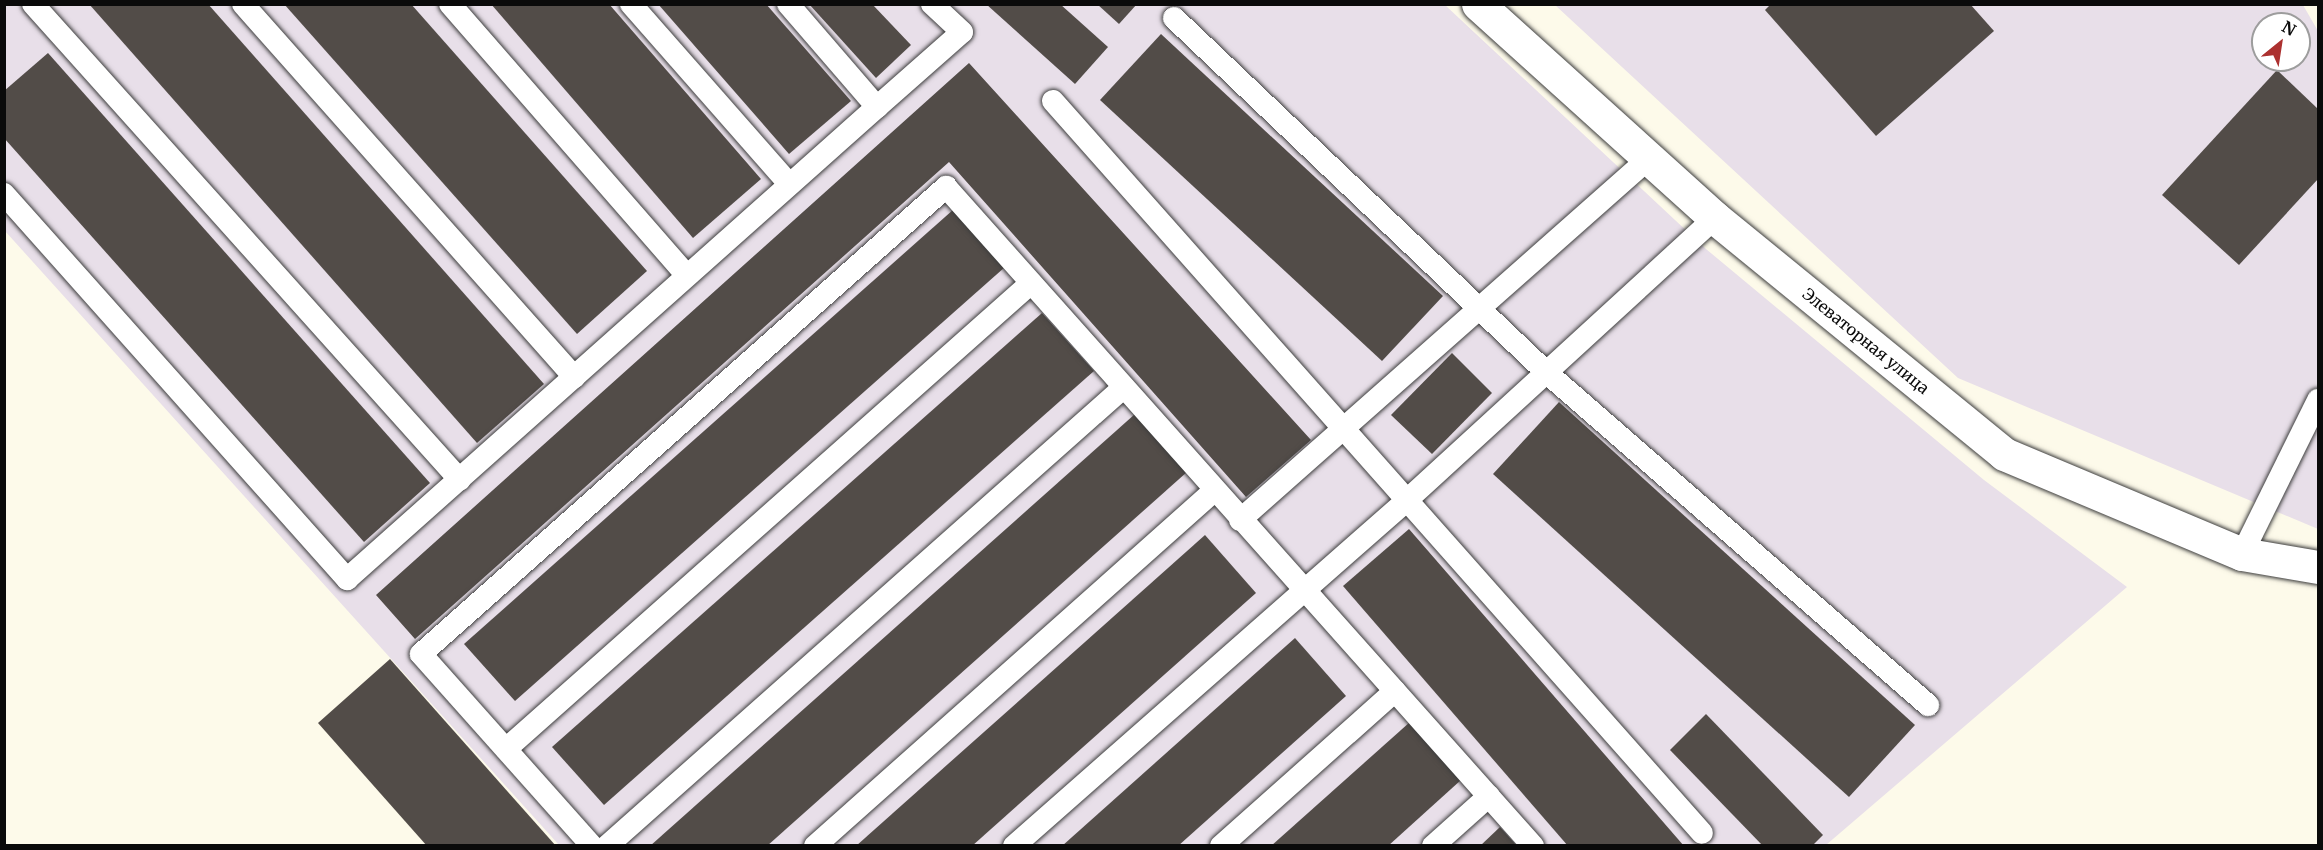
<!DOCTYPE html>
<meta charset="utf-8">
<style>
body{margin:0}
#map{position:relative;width:2323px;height:850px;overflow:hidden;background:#fdfaea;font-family:Merriweather,serif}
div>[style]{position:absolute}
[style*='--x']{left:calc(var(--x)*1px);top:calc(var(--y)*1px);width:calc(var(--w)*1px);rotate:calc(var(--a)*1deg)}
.industrial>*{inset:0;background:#e8dfe9}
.building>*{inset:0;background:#524c48}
.roads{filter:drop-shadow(0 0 2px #3d3d3d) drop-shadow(0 0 2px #3d3d3d)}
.lane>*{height:22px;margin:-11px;padding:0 11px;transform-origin:11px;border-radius:11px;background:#fff}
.street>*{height:33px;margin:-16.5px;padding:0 16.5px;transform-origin:16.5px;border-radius:16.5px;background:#fff}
span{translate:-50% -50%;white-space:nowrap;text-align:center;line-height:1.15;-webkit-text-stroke:6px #fff;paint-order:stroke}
.street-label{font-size:16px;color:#0a0a0a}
.frame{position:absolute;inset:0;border:6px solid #0a0a0a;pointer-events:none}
.north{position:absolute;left:2251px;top:12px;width:60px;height:60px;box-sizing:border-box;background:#fff;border:2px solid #9d9d9d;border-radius:50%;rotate:30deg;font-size:16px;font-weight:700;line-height:24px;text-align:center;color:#0a0a0a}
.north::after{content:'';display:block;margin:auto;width:21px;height:27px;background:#ac3130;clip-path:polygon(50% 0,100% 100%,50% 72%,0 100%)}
</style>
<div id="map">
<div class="industrial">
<div style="clip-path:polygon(4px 5px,1445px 5px,1706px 249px,1984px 480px,2127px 587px,1826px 845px,559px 845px,5px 231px)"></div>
<div style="clip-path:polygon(evenodd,1555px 5px,2303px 5px,2318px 31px,2318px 529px,1958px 378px,1555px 5px,2263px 24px,2299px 24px,2299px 60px,2263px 60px,2263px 24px)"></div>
</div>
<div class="building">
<div style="clip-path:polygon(89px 4px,208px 4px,544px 384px,477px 443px)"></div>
<div style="clip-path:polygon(284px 4px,411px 4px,647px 271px,577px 334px)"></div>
<div style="clip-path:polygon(491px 4px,609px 4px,761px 179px,693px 238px)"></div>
<div style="clip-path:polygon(658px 4px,766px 4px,851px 101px,789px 154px)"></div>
<div style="clip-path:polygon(809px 4px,872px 4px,911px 45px,876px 78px)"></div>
<div style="clip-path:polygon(986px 4px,1060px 4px,1108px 47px,1075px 84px)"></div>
<div style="clip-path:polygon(1097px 4px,1137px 4px,1119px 24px)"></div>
<div style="clip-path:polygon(1771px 4px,1970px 4px,1994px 31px,1876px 136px,1765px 10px)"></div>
<div style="clip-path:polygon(1161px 34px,1443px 296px,1382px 361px,1100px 100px)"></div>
<div style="clip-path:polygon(48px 53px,430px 483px,364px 542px,4px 138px,4px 91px)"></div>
<div style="clip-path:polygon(969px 63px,1311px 440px,1246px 497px,949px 162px,415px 639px,376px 595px)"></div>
<div style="clip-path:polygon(2277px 70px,2318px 109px,2318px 179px,2239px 265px,2162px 195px)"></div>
<div style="clip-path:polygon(954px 209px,1005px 267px,515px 701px,464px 644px)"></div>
<div style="clip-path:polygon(1042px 313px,1094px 371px,604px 805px,552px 747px)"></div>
<div style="clip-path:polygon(1452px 353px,1492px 393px,1432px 454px,1391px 415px)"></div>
<div style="clip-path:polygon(1559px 402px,1915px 725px,1849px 797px,1493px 474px)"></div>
<div style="clip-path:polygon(1135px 414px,1187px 472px,767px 846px,650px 846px)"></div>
<div style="clip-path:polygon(1409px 529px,1684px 846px,1568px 846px,1343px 586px)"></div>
<div style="clip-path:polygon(1205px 535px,1256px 593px,972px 846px,856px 846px)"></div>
<div style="clip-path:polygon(1295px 638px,1346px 696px,1178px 846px,1062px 846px)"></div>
<div style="clip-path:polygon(390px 659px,556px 846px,427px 846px,318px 723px)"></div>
<div style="clip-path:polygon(1706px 714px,1823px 835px,1812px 846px,1763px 846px,1670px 750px)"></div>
<div style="clip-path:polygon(1410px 722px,1461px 780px,1388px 846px,1271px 846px)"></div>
<div style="clip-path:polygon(1500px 827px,1517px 846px,1480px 846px)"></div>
</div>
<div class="roads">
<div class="lane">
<div style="--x:33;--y:4;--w:639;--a:48.11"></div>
<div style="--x:243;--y:4;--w:499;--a:48.4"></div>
<div style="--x:450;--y:4;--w:359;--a:48.9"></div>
<div style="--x:631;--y:4;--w:240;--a:48.7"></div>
<div style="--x:1174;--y:18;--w:514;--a:43.58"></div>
<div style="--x:1546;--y:372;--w:507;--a:41.08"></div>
<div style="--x:1053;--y:101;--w:978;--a:48.44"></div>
<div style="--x:877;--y:107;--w:113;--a:-41.4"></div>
<div style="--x:962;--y:32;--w:41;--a:-137"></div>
<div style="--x:4;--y:194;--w:516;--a:48.3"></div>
<div style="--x:347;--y:579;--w:710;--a:-41.69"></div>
<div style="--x:877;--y:107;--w:136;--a:-130.8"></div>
<div style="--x:1240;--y:520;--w:543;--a:-41.49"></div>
<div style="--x:2242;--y:554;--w:172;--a:-63.7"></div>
<div style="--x:506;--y:749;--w:702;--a:-41.59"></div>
<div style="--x:592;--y:846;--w:257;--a:-131.7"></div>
<div style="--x:421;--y:654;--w:703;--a:-41.65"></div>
<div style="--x:946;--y:187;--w:883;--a:48.31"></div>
<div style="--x:607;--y:846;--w:691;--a:-41.6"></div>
<div style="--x:815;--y:846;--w:535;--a:-41.67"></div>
<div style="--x:1014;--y:846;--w:522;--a:-41.35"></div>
<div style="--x:1406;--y:501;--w:419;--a:-42.5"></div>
<div style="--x:1221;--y:846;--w:233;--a:-41.7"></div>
<div style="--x:1433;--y:846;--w:75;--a:-41.8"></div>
</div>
<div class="street">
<div style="--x:1478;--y:4;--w:319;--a:42.1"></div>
<div style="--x:1715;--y:218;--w:373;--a:39.2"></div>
<div style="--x:2004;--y:454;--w:258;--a:22.8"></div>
<div style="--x:2242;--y:554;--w:77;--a:9.7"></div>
</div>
</div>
<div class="street-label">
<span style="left:1866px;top:341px;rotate:39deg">Элеваторная улица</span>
</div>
<div class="frame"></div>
<div class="north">N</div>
</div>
